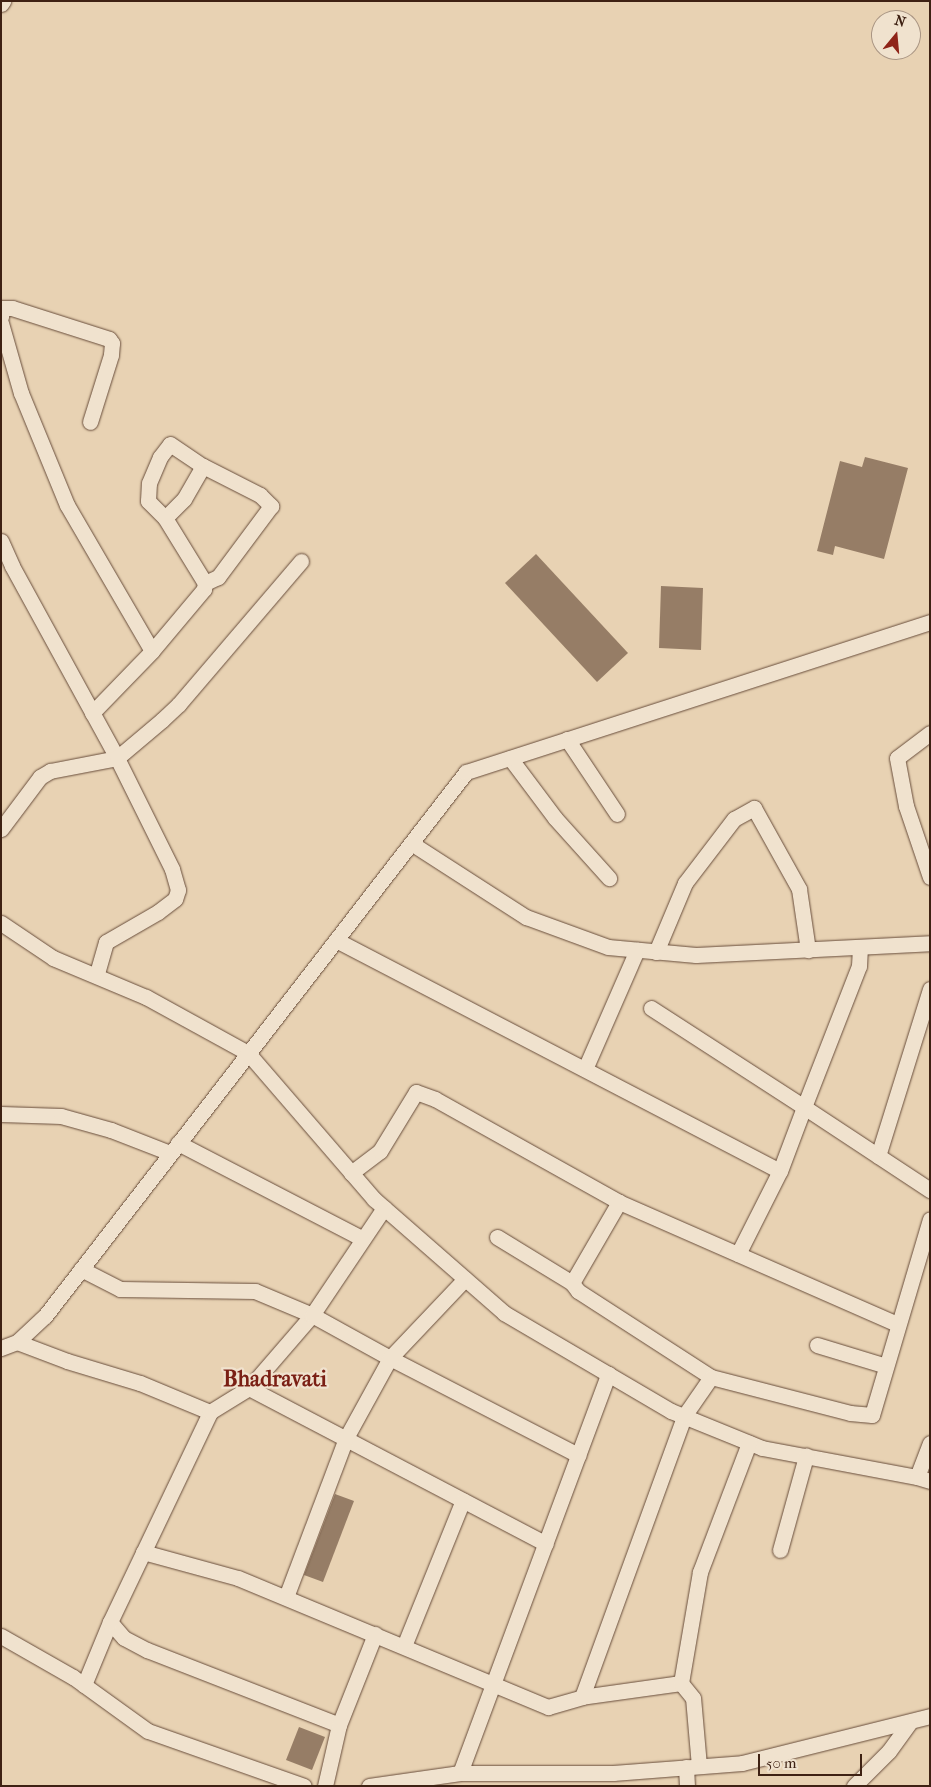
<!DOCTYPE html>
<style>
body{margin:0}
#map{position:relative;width:931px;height:1787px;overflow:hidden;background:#e8d2b3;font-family:"IM FELL French Canon",serif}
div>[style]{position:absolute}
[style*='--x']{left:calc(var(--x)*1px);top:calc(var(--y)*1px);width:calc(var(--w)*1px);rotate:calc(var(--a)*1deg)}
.building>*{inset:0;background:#967d66}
.roads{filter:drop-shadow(0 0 1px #684d3b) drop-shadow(0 0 1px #684d3b)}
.minor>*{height:15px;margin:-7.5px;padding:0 7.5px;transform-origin:7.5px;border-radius:7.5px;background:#f0e2ce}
span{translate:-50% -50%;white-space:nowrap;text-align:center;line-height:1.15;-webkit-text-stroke:4.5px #f0e2ce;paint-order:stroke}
.district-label{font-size:22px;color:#7a1f14;font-weight:700}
.frame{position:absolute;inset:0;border:2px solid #3e2113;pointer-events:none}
.north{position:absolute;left:871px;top:10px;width:50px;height:50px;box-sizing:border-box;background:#f0e2ce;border:1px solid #a99583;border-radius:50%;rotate:17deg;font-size:14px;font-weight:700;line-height:20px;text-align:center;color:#3e2113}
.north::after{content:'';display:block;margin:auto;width:18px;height:22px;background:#8f2418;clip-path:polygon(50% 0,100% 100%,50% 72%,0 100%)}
.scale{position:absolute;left:758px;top:1754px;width:104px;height:22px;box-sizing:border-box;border:2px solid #3e2113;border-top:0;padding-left:6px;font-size:15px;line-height:18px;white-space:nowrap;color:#3e2113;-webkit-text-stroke:4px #f0e2ce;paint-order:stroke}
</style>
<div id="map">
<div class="building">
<div style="clip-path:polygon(865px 457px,908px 468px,884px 559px,835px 546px,833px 555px,817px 551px,840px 461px,862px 467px)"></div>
<div style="clip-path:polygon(536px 554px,628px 653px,597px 682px,505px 583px)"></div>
<div style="clip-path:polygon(661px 586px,703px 588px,701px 650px,659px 648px)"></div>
<div style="clip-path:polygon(335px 1494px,354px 1501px,323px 1582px,304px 1575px)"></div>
<div style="clip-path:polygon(299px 1727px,325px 1737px,312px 1770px,286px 1760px)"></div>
</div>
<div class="roads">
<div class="minor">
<div style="--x:1;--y:4;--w:4;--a:-56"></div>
<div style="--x:1;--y:317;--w:9;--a:-84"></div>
<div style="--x:2;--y:308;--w:10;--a:0"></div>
<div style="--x:12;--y:308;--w:102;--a:17.7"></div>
<div style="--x:109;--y:339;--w:5;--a:53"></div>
<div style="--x:112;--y:343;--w:12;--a:95"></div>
<div style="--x:111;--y:355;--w:70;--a:107.4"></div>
<div style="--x:1;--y:323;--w:73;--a:74.1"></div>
<div style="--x:21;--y:393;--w:121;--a:67.7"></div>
<div style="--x:67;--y:505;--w:169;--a:59.8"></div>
<div style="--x:165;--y:518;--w:27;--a:-45"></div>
<div style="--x:184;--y:499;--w:38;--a:-60"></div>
<div style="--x:1;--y:541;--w:27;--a:66"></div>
<div style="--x:12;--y:566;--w:219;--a:61.3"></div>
<div style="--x:117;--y:758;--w:124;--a:63.6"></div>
<div style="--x:172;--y:869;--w:22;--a:74"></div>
<div style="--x:178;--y:890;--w:9;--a:108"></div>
<div style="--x:175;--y:899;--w:21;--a:143"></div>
<div style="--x:158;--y:912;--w:60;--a:150"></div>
<div style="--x:106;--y:942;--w:35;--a:106"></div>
<div style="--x:92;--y:713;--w:86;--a:-45.9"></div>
<div style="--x:152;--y:651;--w:81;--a:-50"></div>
<div style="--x:204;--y:589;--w:6;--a:-81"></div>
<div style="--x:205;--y:583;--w:76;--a:-121.6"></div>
<div style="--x:165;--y:518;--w:24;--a:-135"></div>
<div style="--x:148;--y:501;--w:18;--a:-87"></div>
<div style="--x:149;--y:483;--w:28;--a:-67"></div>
<div style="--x:160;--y:457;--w:16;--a:-52"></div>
<div style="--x:170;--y:444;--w:40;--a:34"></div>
<div style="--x:203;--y:466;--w:64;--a:27"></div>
<div style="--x:260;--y:495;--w:16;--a:45"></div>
<div style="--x:271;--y:506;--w:89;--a:126.7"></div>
<div style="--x:218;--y:577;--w:14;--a:155"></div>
<div style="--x:930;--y:733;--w:41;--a:142.9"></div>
<div style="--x:897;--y:758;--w:49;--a:79.4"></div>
<div style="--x:906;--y:806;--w:75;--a:71.3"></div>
<div style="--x:567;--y:739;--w:90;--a:56.3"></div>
<div style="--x:510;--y:758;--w:75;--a:53.1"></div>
<div style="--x:555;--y:818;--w:81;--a:48"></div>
<div style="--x:1;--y:829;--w:65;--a:-53.1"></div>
<div style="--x:40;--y:777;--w:12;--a:-31"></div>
<div style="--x:50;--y:771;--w:68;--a:-11"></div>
<div style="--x:117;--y:758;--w:59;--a:-40.2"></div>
<div style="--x:162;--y:720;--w:23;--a:-43"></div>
<div style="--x:179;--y:704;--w:188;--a:-49.5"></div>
<div style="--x:411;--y:843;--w:137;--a:32.8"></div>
<div style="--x:526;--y:917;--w:87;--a:20.1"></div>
<div style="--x:608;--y:947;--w:88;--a:5.2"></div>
<div style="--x:696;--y:955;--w:234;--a:-2.9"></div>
<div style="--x:1;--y:923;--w:63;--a:33.9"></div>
<div style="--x:53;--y:958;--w:101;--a:22.8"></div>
<div style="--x:146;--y:997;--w:116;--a:28.8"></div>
<div style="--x:248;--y:1053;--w:193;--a:49.2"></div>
<div style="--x:374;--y:1199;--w:173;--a:41.2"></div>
<div style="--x:504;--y:1313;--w:194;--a:30.4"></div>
<div style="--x:671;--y:1411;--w:98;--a:22.1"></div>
<div style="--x:762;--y:1448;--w:158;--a:10.6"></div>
<div style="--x:336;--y:940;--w:500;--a:27.49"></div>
<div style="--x:780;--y:1171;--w:68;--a:-69.4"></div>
<div style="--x:804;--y:1107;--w:151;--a:33.4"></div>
<div style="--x:656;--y:952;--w:75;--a:-67.2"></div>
<div style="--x:685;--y:883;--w:81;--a:-52.6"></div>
<div style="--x:734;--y:819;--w:23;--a:-29"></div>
<div style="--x:754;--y:808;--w:93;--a:60.9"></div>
<div style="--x:799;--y:889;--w:62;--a:81.6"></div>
<div style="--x:651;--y:1008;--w:182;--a:32.9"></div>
<div style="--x:804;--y:1107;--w:151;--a:-68.7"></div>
<div style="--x:859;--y:966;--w:19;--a:-87"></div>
<div style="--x:585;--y:1069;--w:130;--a:-66.4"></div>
<div style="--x:1;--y:1114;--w:60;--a:1.9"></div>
<div style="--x:61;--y:1116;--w:52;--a:15.6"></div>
<div style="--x:111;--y:1130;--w:63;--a:21.3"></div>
<div style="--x:178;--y:1143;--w:208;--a:27.4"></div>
<div style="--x:878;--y:1156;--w:175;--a:-72.7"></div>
<div style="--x:351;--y:1173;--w:36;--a:-37"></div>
<div style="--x:380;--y:1151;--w:69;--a:-58.6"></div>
<div style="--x:416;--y:1092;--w:20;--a:20"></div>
<div style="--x:435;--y:1099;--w:211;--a:29.2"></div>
<div style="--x:619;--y:1202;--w:304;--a:23.7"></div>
<div style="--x:384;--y:1208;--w:129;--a:123.9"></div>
<div style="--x:312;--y:1315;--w:96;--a:130.8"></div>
<div style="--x:249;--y:1388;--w:335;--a:27.7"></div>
<div style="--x:497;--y:1237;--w:88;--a:31.5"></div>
<div style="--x:572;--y:1283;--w:10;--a:53"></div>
<div style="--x:578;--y:1291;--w:158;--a:32.9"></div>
<div style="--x:711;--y:1377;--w:144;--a:14.5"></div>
<div style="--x:850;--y:1413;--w:22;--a:5"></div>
<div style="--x:872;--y:1415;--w:204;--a:-73.5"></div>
<div style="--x:738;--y:1254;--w:93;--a:-63.2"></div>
<div style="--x:81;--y:1269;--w:44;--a:27.1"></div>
<div style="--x:120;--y:1289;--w:135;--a:0.8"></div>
<div style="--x:255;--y:1291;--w:62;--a:22.8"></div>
<div style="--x:312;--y:1315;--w:89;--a:28.9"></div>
<div style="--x:390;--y:1358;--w:212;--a:27.3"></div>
<div style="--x:572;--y:1283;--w:94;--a:-59.9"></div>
<div style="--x:17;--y:1342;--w:53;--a:20.8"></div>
<div style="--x:67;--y:1361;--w:76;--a:16.8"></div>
<div style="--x:140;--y:1383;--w:76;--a:22.5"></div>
<div style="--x:817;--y:1345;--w:72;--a:16.9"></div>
<div style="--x:1;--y:1348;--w:17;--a:-21"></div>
<div style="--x:17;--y:1342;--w:38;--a:-43"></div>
<div style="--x:45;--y:1316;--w:688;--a:-52.26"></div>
<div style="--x:466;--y:772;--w:488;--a:-17.9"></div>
<div style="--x:930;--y:1443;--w:36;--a:111"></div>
<div style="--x:917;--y:1477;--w:14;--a:17"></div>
<div style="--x:780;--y:1550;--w:98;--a:-74.5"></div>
<div style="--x:143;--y:1552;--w:98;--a:15.3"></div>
<div style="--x:238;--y:1578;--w:336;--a:22.6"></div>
<div style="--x:548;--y:1707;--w:35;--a:-16"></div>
<div style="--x:286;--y:1597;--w:170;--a:-69.3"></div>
<div style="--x:346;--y:1438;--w:91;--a:-61.2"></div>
<div style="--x:390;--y:1358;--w:109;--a:-46.5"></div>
<div style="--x:110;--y:1622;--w:21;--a:49"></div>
<div style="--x:124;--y:1638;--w:26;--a:28"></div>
<div style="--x:147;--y:1650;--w:206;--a:21.3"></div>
<div style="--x:1;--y:1636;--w:83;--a:29.7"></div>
<div style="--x:73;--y:1677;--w:92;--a:35.8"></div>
<div style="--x:148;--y:1731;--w:165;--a:19.4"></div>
<div style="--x:404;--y:1646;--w:157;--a:-68"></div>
<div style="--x:681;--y:1683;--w:100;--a:172"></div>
<div style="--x:582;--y:1697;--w:299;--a:-70"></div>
<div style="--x:684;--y:1416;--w:47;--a:-55.3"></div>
<div style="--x:84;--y:1685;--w:68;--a:-67.6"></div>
<div style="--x:110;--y:1622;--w:233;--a:-64.5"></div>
<div style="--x:210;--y:1412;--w:46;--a:-31.6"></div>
<div style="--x:699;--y:1766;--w:68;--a:-95"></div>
<div style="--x:693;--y:1698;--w:19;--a:-129"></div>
<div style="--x:681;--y:1683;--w:113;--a:-80.3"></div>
<div style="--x:700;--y:1572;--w:138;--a:-69.2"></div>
<div style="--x:686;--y:1767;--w:19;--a:87"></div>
<div style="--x:460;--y:1773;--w:426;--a:-69.6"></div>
<div style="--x:325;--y:1786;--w:63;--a:-77.1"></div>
<div style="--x:339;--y:1725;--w:98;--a:-68.4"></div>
<div style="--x:369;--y:1786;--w:92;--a:-8.1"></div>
<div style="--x:460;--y:1773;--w:153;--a:0"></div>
<div style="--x:613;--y:1773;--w:129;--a:-4.4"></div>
<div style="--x:742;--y:1763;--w:194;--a:-14"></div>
<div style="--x:854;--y:1786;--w:49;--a:-45"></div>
<div style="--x:889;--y:1751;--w:36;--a:-54"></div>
</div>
</div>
<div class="district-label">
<span style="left:275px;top:1380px">Bhadravati</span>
</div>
<div class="frame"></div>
<div class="north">N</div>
<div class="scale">50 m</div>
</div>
